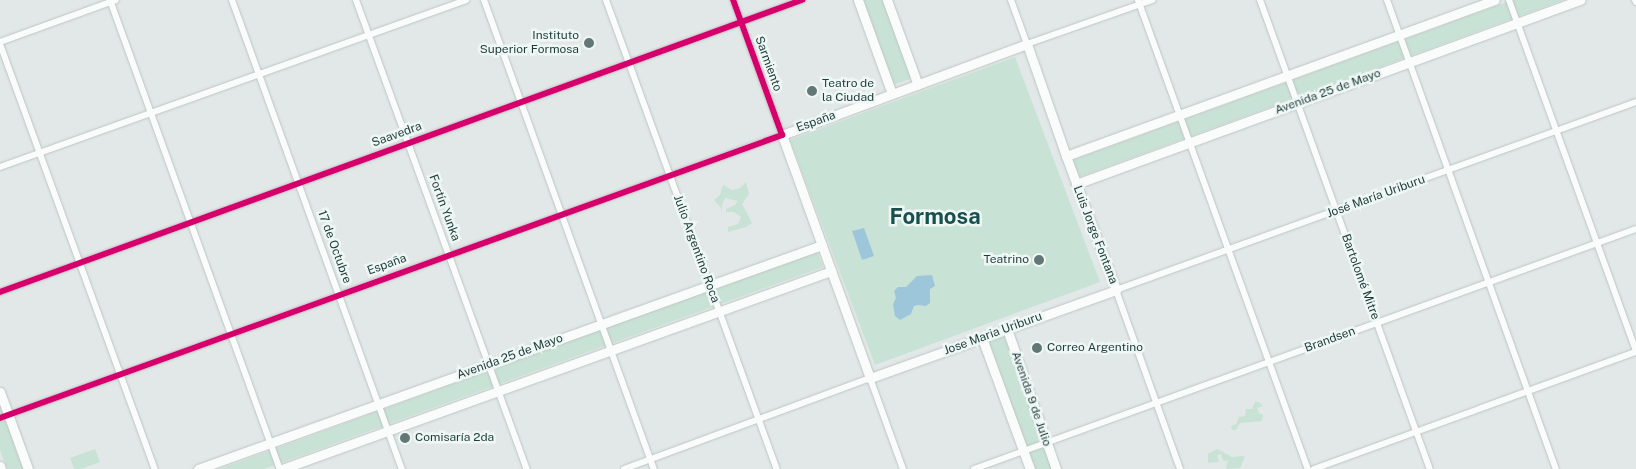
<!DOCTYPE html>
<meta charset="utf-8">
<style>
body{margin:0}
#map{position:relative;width:1636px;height:469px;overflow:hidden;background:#e1e8e7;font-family:"Public Sans",sans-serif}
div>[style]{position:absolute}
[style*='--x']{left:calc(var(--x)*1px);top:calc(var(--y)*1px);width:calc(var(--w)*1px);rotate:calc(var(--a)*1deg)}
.green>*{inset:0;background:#c9e2d6}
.water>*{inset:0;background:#9ec6da}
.roads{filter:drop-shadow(0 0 1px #bec5c4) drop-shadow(0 0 1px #bec5c4)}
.minor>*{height:6px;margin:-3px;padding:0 3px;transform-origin:3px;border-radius:3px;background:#fafcfb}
.secondary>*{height:9px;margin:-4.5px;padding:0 4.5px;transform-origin:4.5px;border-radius:4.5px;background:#fafcfb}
.cycleway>*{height:6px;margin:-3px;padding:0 3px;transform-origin:3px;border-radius:3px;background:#d6006c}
.dots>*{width:14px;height:14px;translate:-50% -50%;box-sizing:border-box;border:2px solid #eff7f5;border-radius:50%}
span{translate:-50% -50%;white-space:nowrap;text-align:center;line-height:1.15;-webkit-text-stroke:5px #eff7f5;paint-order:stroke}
.poi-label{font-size:12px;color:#1e3c3a}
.right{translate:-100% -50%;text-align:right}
.left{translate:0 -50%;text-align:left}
.street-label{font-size:12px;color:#1e3c3a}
.town-label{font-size:22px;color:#194f4d;font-weight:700}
</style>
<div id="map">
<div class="green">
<div style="clip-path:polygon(860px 0,883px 0,911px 75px,910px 79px,892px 85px)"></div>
<div style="clip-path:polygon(1512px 0,1563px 0,1079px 177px,1073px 160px)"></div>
<div style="clip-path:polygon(1015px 57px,1100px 282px,875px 365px,790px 140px)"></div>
<div style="clip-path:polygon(746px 182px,749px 194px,742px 204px,752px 223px,746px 227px,728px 232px,728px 227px,738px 224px,741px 217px,734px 212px,726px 212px,726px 209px,735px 205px,738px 201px,725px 198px,722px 205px,722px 215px,721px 208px,714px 200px,720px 195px,723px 185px,732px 190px,740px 188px)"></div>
<div style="clip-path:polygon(817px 251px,823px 267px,264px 469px,220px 469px)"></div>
<div style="clip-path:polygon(1004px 336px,1052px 469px,1034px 469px,988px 342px)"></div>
<div style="clip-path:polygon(1255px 402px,1259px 402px,1263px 406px,1257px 408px,1259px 413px,1263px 415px,1262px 421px,1240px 423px,1236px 430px,1232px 430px,1231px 426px,1236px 424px,1239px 417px,1245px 416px,1246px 409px,1252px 409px)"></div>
<div style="clip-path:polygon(0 405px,23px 469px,7px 469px,0 450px)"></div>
<div style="clip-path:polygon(95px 449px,100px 462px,81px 469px,74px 469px,70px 458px)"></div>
<div style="clip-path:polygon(1217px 449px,1232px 457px,1243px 456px,1245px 457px,1240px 468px,1226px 469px,1228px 460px,1223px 461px,1221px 454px,1217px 455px,1219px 462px,1208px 463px,1208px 454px)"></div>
</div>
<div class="water">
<div style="clip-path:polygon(864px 228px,874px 256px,862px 260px,852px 231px)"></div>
<div style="clip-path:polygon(932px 275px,935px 286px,930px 289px,930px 303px,926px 306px,918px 305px,914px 306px,911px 314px,900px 320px,895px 316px,893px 304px,896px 298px,894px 291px,898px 287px,906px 287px,917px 276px)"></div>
</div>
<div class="roads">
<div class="minor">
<div style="--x:110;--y:0;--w:499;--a:70.1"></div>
<div style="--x:232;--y:0;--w:499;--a:70.1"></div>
<div style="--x:356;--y:0;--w:499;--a:70"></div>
<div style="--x:484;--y:0;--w:499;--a:70.1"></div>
<div style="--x:606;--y:0;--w:499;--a:70"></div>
<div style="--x:1011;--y:0;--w:47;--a:70"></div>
<div style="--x:1027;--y:44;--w:133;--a:-19.4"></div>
<div style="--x:1138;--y:0;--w:499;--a:70.1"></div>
<div style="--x:1260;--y:0;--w:499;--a:70.1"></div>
<div style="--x:1387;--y:0;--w:499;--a:70.2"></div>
<div style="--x:1509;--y:0;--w:373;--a:70.1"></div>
<div style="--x:1635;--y:0;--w:2;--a:63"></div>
<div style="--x:0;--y:42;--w:123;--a:-19.9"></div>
<div style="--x:0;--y:44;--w:452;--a:70"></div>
<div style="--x:0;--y:167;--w:495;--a:-19.7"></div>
<div style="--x:0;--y:292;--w:854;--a:-20.01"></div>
<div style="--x:0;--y:418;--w:832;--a:-19.89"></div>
<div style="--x:782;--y:135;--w:144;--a:-109.9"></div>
<div style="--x:624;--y:469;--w:262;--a:-20.3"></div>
<div style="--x:870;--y:378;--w:97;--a:70.1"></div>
<div style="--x:974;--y:469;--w:704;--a:-19.93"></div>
<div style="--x:1180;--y:469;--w:190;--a:-109.7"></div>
<div style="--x:1116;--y:290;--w:553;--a:-19.88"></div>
<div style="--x:1314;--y:469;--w:343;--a:-20"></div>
</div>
<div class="secondary">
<div style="--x:858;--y:0;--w:100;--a:70.1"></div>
<div style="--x:887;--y:0;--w:90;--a:70"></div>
<div style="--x:1027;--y:44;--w:119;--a:70.8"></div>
<div style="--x:1066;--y:156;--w:143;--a:69.5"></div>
<div style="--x:1116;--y:290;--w:261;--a:160.3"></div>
<div style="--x:870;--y:378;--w:258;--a:-109.9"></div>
<div style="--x:782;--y:135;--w:261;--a:-20.4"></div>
<div style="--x:1066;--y:156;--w:456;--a:-20"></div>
<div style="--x:1076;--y:184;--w:537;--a:-20.06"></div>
<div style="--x:1007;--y:329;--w:148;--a:70.7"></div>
<div style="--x:982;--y:338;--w:140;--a:69.9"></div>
<div style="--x:0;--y:392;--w:82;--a:70"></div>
<div style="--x:0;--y:466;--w:3;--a:72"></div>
<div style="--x:198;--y:469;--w:663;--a:-19.75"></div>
<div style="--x:282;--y:469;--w:584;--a:-19.83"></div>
</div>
</div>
<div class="cycleway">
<div style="--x:0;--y:292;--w:854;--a:-20.01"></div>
<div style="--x:0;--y:418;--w:832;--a:-19.89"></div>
<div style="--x:782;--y:135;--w:144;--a:-109.9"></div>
</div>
<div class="dots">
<div style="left:589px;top:43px;background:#627877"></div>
<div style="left:812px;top:91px;background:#627877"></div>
<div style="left:1039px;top:260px;background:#627877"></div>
<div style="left:1037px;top:348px;background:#627877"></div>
<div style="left:405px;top:438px;background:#627877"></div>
</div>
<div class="poi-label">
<span class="right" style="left:579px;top:43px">Instituto<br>Superior Formosa</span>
<span class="left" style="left:822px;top:91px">Teatro de<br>la Ciudad</span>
<span class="right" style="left:1029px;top:260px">Teatrino</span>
<span class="left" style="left:1047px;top:348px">Correo Argentino</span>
<span class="left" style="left:415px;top:438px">Comisaría 2da</span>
</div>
<div class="street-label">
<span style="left:768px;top:64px;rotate:70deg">Sarmiento</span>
<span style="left:1328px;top:92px;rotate:-20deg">Avenida 25 de Mayo</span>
<span style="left:816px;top:122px;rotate:-20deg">España</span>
<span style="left:397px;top:135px;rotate:-20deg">Saavedra</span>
<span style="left:1376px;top:197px;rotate:-20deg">José María Uriburu</span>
<span style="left:444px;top:208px;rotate:70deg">Fortín Yunka</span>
<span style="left:1095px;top:235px;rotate:69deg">Luis Jorge Fontana</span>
<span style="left:334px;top:247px;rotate:70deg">17 de Octubre</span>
<span style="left:696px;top:249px;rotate:70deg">Julio Argentino Roca</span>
<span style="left:387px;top:265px;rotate:-20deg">España</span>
<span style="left:1360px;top:277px;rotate:70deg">Bartolomé Mitre</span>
<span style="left:993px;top:334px;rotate:-20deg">Jose Maria Uriburu</span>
<span style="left:1330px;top:340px;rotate:-20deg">Brandsen</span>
<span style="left:510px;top:357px;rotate:-20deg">Avenida 25 de Mayo</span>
<span style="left:1031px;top:399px;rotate:71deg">Avenida 9 de Julio</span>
</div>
<div class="town-label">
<span style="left:935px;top:217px">Formosa</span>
</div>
</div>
